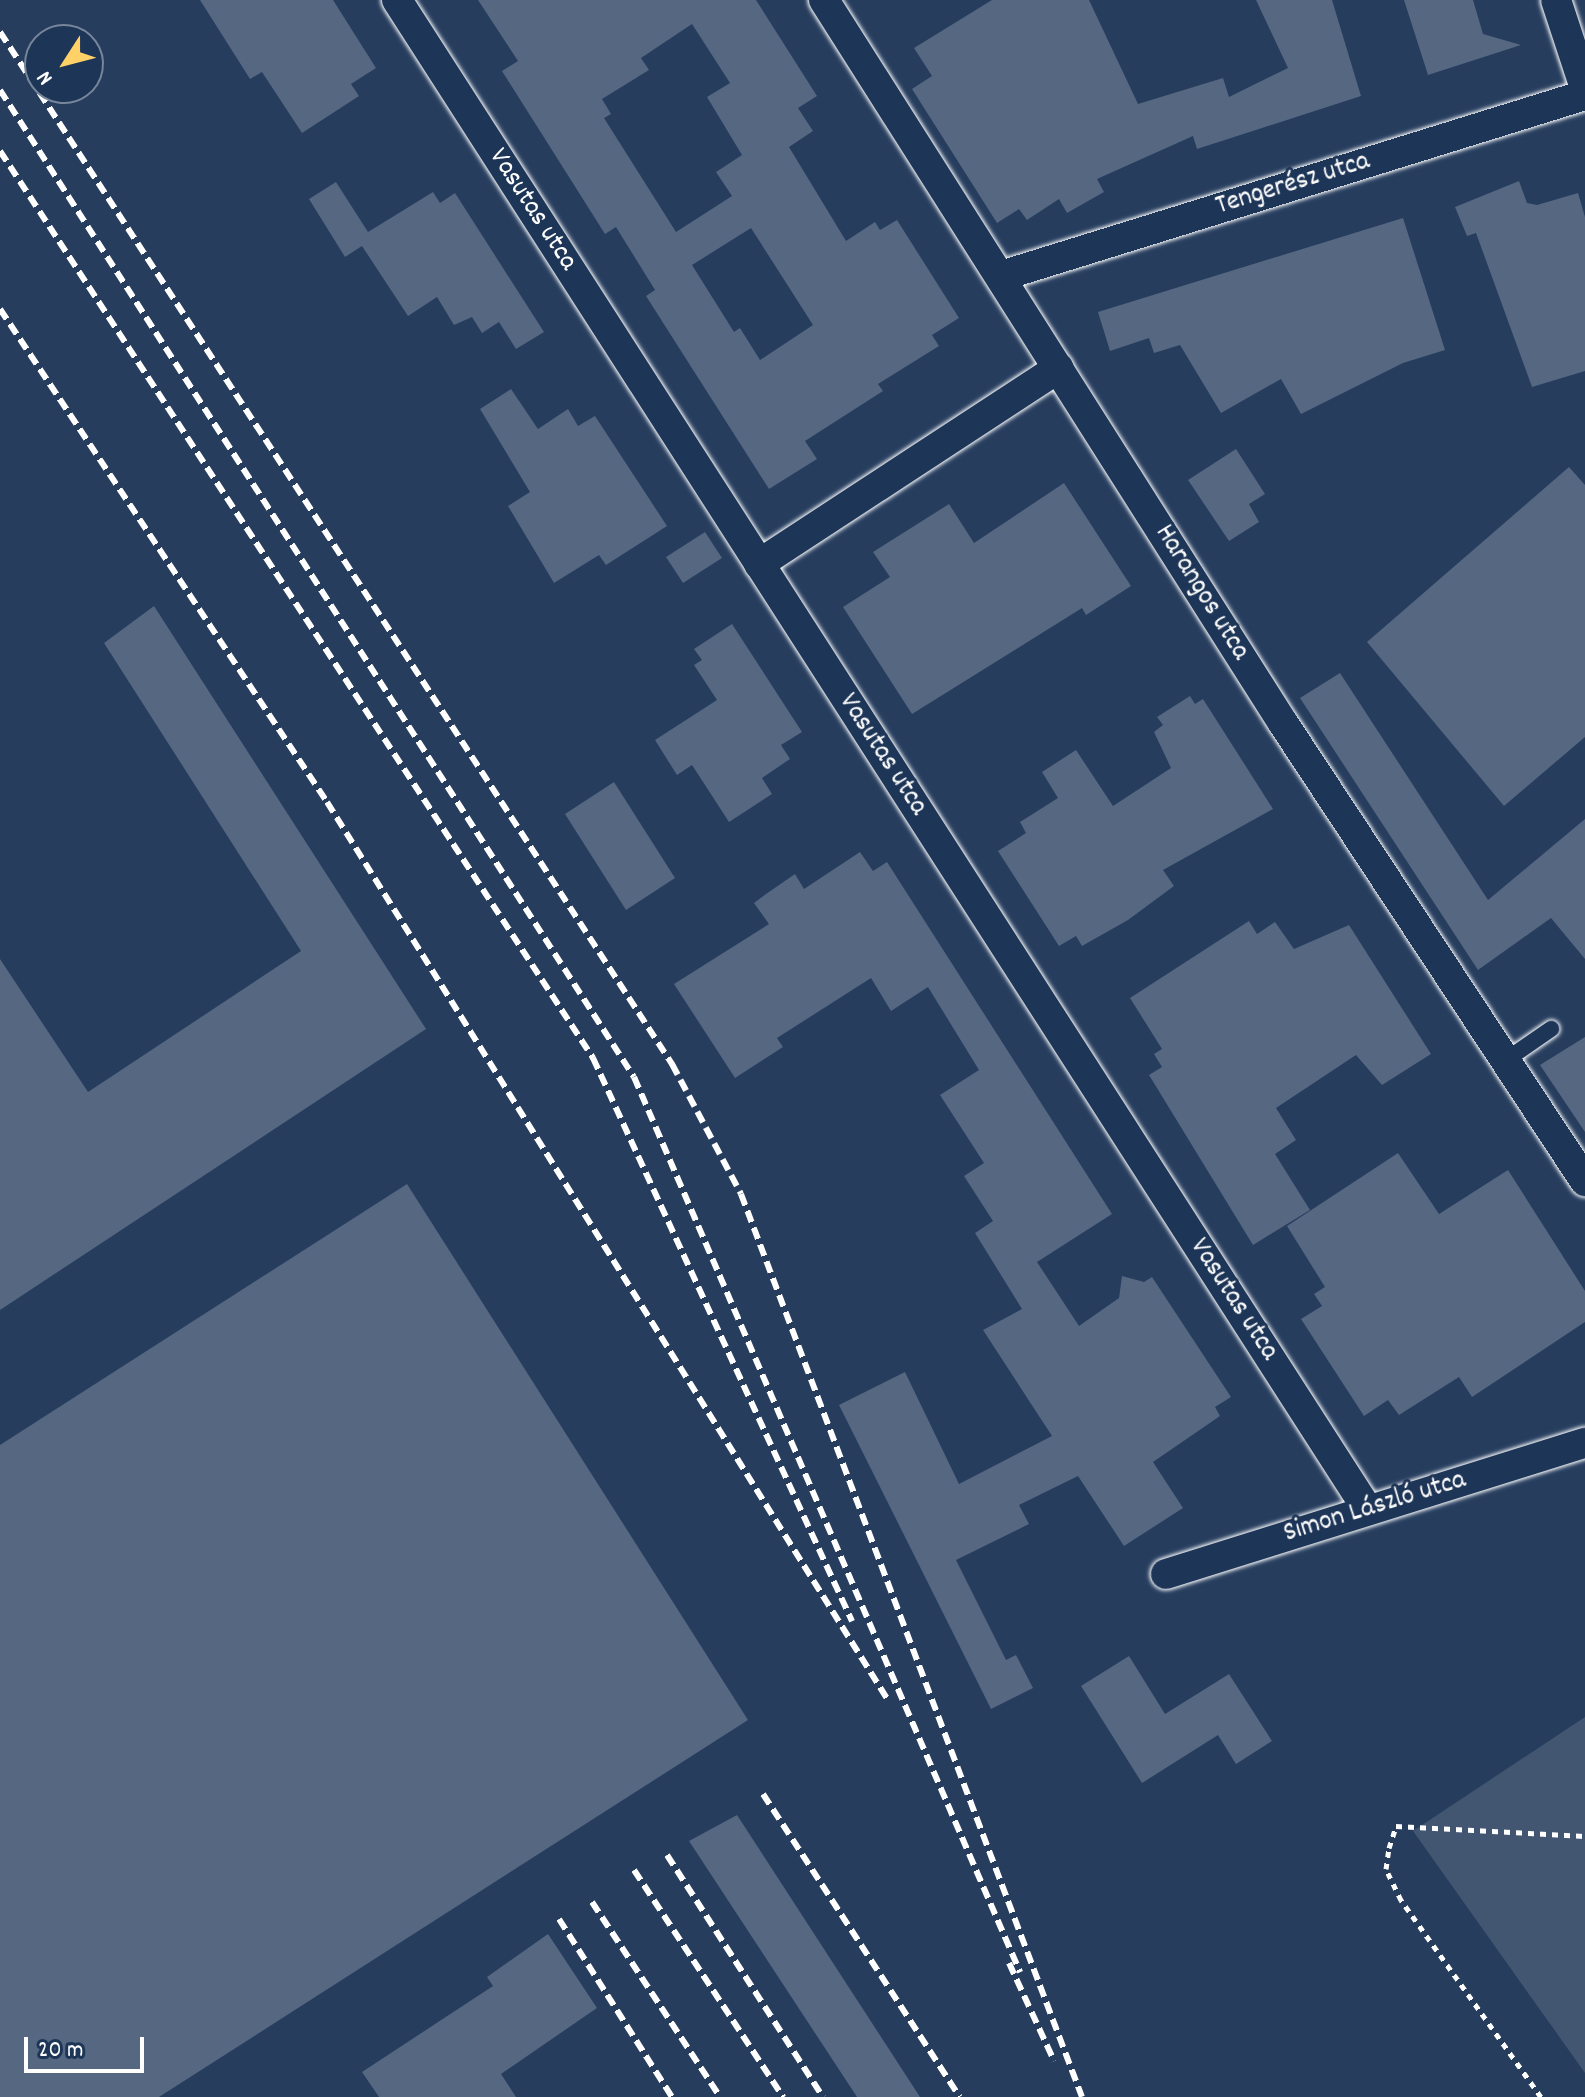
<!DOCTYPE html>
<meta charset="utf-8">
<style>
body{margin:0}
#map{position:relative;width:1585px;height:2097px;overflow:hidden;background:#263d5e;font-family:Dekko,sans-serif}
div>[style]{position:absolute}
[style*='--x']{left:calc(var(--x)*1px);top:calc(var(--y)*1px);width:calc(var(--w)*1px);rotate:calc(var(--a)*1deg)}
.green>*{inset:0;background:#425672}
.building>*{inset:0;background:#556781}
.path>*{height:5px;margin-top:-2.5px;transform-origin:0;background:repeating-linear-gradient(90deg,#fff 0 6px,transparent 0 12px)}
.roads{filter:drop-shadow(0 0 2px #fff) drop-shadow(0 0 2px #fff)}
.lane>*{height:16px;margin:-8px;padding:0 8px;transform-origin:8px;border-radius:8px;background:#1d3557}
.street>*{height:30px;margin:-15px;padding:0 15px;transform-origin:15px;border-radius:15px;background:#1d3557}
.rail>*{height:6px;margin-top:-3px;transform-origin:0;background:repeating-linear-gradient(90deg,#fff 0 12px,transparent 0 18px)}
span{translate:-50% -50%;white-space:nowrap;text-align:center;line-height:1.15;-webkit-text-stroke:6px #1d3557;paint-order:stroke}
.street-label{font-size:28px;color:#fff}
.north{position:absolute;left:24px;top:24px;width:80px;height:80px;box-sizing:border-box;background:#1d3557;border:2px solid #77869a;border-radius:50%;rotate:234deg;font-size:22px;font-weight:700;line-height:32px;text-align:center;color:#fff}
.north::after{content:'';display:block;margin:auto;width:28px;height:36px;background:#ffd166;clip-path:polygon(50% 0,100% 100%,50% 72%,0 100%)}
.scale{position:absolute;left:24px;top:2037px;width:120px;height:36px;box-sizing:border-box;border:4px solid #fff;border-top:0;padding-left:10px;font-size:24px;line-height:28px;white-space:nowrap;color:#fff;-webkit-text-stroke:6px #1d3557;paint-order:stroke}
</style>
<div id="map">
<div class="green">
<div style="clip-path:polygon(1585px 1717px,1585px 2073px,1413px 1831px)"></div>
</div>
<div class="building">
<div style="clip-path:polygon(200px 0,333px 0,376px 68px,351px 84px,359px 96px,302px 133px,262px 72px,250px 79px)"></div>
<div style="clip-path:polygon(evenodd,478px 0,756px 0,817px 96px,798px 108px,813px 131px,789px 147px,846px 241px,875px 222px,880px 230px,897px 220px,959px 318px,932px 335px,939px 346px,878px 384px,883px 391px,805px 441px,817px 459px,769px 489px,646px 296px,655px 290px,616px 227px,605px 234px,502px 71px,518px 61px,478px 0,692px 24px,730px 83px,707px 97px,742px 155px,716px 172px,732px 196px,676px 232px,604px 118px,611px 114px,602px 99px,649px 70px,641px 58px,692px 24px,478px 0,751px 228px,813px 325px,760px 360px,740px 328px,734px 332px,692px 265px,751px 228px)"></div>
<div style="clip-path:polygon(992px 0,1089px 0,1138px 104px,1223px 78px,1229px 97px,1288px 68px,1256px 0,1332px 0,1361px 96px,1197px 149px,1193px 136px,1097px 179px,1104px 192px,1067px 213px,1059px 199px,1027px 220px,1019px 209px,997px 223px,912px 89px,932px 76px,914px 48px)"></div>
<div style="clip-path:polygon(1404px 0,1473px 0,1483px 34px,1521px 45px,1428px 75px)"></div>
<div style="clip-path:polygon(1519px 181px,1527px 203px,1537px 205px,1578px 193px,1585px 217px,1585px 371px,1532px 387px,1476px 233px,1467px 236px,1455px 207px)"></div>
<div style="clip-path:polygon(336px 182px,368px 232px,433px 192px,440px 203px,455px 193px,544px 332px,516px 349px,499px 322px,482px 333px,472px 317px,454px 325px,437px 297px,408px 316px,362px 246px,345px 257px,309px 199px)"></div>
<div style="clip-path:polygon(1403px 218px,1445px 350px,1403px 363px,1301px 414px,1281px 379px,1221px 413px,1180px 345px,1154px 353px,1149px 338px,1110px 351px,1098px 312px)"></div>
<div style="clip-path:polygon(511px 389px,538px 429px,568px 409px,578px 426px,595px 416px,667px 526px,606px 565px,599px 555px,554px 583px,508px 506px,530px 492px,480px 409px)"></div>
<div style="clip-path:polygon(1236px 449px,1265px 494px,1249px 504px,1259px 522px,1229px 541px,1188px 480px)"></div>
<div style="clip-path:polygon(1569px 467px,1585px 485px,1585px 737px,1504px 806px,1367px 642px)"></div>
<div style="clip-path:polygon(1064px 483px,1131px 586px,1086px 615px,1082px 608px,912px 714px,843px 607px,890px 577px,873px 552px,949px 504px,974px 543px)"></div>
<div style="clip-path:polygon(705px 532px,722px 558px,683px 583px,666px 557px)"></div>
<div style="clip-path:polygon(154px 606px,426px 1029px,0 1310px,0 959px,88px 1092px,301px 951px,104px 643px)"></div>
<div style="clip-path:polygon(732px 624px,802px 732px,781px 745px,790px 759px,762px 778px,772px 794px,729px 822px,692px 765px,677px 775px,655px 740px,717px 700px,694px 665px,702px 660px,694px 649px)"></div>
<div style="clip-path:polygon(1340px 673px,1488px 900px,1585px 819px,1585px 959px,1551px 918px,1478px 970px,1300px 698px)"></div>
<div style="clip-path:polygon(1190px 696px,1195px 704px,1203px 699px,1273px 809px,1163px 870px,1174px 886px,1128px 920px,1082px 946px,1076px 936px,1059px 946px,998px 851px,1026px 833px,1020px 822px,1058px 798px,1042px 772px,1076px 750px,1113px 806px,1171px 768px,1154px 732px,1163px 725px,1157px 717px)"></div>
<div style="clip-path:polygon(614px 782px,675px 878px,626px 910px,565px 814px)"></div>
<div style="clip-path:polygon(860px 852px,873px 871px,887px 862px,1112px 1214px,1037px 1262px,1079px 1326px,1119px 1298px,1122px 1276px,1144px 1282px,1152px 1277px,1231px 1397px,1215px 1407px,1220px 1416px,1153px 1462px,1183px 1508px,1124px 1546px,1078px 1476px,1019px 1505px,1029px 1524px,956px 1560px,1006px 1660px,1016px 1655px,1033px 1688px,991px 1709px,839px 1405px,905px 1372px,959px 1484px,1052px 1436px,983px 1330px,1022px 1309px,975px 1233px,993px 1221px,964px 1176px,984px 1163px,940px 1095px,979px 1070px,928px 987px,891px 1011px,871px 978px,777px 1038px,783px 1047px,735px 1078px,674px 984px,769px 924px,754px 903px,766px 894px,795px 874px,804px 889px)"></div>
<div style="clip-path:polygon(1249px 921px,1257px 934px,1275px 922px,1294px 949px,1349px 925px,1431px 1054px,1382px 1085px,1356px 1055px,1276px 1108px,1296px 1140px,1275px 1154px,1310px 1210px,1253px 1245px,1149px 1075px,1162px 1067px,1154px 1054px,1162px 1049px,1130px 998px)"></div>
<div style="clip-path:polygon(1585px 1037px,1585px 1132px,1540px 1065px)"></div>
<div style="clip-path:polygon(1398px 1153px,1439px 1214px,1508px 1170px,1585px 1291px,1585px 1322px,1472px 1397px,1459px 1377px,1399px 1415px,1388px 1400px,1364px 1416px,1301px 1319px,1322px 1306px,1314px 1294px,1325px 1287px,1287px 1226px)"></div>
<div style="clip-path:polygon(407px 1184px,748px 1720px,159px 2097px,0 2097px,0 1445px)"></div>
<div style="clip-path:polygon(1129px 1656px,1165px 1714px,1229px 1674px,1272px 1741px,1236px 1764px,1218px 1735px,1142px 1783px,1081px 1686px)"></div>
<div style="clip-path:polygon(737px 1815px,920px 2097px,857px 2097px,689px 1841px)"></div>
<div style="clip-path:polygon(548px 1934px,597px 2008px,501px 2074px,516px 2097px,379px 2097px,362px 2072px,493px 1986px,487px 1977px)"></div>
</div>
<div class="path">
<div style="--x:1541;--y:2097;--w:242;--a:-125.4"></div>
<div style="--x:1401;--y:1900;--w:34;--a:-116"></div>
<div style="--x:1386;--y:1869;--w:21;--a:-82"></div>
<div style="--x:1389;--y:1848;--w:23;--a:-72"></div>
<div style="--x:1396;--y:1826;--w:189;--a:3"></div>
</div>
<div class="roads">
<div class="lane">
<div style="--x:1506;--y:1060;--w:55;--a:-34.6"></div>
</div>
<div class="street">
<div style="--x:397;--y:0;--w:1795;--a:57.26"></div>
<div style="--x:824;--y:0;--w:856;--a:57.59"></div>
<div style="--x:1283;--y:723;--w:549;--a:56.6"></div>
<div style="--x:1556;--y:0;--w:93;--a:71.8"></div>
<div style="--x:1001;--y:276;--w:611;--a:-17.22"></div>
<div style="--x:759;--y:564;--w:358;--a:-33.2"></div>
<div style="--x:1166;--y:1574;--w:439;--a:-17.4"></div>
</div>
</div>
<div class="rail">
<div style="--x:0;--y:32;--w:1232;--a:56.93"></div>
<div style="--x:672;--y:1064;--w:147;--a:62"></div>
<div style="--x:741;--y:1194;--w:965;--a:69.31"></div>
<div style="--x:0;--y:90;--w:1173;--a:57.29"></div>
<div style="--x:634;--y:1077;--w:975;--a:66.67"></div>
<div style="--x:0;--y:151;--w:1084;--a:56.82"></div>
<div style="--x:593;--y:1058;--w:620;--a:65.3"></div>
<div style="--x:0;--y:309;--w:592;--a:56.44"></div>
<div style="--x:327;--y:802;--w:1059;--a:58.01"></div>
<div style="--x:763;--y:1794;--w:361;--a:57"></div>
<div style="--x:667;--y:1855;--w:288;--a:57.2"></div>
<div style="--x:634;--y:1870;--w:272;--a:56.7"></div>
<div style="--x:592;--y:1902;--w:233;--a:56.7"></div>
<div style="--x:559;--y:1919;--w:211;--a:57.6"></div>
<div style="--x:1009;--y:1963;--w:108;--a:65.3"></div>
</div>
<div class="street-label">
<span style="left:1293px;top:185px;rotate:-17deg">Tengerész utca</span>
<span style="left:532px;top:210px;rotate:57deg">Vasutas utca</span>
<span style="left:1201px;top:593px;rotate:58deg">Harangos utca</span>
<span style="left:882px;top:755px;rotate:57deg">Vasutas utca</span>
<span style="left:1233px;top:1300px;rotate:57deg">Vasutas utca</span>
<span style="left:1375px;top:1508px;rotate:-17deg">Simon László utca</span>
</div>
<div class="north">N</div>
<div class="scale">20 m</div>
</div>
